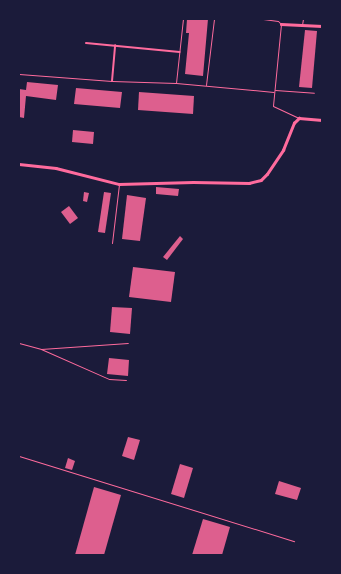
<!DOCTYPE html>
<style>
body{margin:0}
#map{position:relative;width:341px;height:574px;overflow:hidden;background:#1b1b3a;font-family:"Noto Sans",sans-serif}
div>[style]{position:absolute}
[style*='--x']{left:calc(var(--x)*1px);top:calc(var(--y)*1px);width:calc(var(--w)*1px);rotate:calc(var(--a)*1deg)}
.building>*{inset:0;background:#dd5f8e}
.service>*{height:1px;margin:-0.5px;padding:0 0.5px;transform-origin:0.5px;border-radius:0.5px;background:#ff6b9d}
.pedestrian>*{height:2px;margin:-1px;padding:0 1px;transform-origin:1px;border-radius:1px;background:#ff6b9d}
.minor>*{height:2.5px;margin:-1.25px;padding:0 1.25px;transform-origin:1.25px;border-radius:1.25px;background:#ff6b9d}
span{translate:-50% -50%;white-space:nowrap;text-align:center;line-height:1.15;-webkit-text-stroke:4px #1b1b3a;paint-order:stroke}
.frame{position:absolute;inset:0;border:20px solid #1b1b3a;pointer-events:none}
</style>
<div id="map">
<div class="building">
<div style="clip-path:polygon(187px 19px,208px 19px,203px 76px,185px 74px,189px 33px,186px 33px)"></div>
<div style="clip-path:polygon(305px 30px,317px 31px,312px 88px,299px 87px)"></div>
<div style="clip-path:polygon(27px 82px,58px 85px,56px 100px,26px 96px,24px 118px,19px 117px,19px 89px,26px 90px)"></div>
<div style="clip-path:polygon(76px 88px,122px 92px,120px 108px,74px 104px)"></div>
<div style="clip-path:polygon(139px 92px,194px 96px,193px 114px,138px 110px)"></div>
<div style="clip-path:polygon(73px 130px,94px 132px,93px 144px,72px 142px)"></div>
<div style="clip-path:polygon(156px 187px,179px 189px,178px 196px,156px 194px)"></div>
<div style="clip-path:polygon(84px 192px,89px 193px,87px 202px,83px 201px)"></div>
<div style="clip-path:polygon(104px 192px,111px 193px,105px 233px,98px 232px)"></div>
<div style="clip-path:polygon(127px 195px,146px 198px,140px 241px,122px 239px)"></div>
<div style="clip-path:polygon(69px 206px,78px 218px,70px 224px,61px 212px)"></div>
<div style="clip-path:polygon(180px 236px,183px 239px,167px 260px,163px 257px)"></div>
<div style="clip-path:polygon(133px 267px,175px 272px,171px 302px,129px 297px)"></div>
<div style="clip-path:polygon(112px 307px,132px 308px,130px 334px,110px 332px)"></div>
<div style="clip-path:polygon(109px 358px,129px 360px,128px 376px,107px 374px)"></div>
<div style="clip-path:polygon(128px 437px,140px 440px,134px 460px,122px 456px)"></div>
<div style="clip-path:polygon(68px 458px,75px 461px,72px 470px,65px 468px)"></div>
<div style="clip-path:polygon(180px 464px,193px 468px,184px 498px,171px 494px)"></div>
<div style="clip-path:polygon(279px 481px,301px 488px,297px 500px,275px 494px)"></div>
<div style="clip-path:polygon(94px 487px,121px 495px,104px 555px,75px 555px)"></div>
<div style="clip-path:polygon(203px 519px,230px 527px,222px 555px,192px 555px)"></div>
</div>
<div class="service">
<div style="--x:263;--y:19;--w:15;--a:8"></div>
<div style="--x:278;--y:21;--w:4;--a:45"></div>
<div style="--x:281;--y:24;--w:82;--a:95.6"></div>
<div style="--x:273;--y:106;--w:29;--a:25"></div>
<div style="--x:302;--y:25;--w:6;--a:-81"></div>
<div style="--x:19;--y:74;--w:93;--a:4.3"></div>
<div style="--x:112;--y:81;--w:64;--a:1.8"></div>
<div style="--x:176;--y:83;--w:98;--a:5.2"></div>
<div style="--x:176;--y:83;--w:64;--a:-83.8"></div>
<div style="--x:206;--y:85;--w:66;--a:-83.1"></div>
<div style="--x:275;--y:90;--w:39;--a:4"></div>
<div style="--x:112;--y:243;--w:59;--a:-83.2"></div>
<div style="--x:19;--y:343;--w:23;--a:15"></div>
<div style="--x:41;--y:349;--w:87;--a:-3.9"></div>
<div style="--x:41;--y:349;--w:74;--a:23.8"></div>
<div style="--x:109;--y:379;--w:17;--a:3"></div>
<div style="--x:19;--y:456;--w:288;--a:17.2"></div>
</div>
<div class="pedestrian">
<div style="--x:86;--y:43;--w:94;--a:5.5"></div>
<div style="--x:112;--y:81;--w:36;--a:-85"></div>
</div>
<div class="minor">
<div style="--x:281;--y:24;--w:41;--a:2.8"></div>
<div style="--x:19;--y:164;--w:37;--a:6"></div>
<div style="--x:56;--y:168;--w:65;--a:14.3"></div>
<div style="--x:119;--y:184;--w:74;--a:-1.5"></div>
<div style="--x:193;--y:182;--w:56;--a:1"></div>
<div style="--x:249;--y:183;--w:12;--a:-14"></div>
<div style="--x:261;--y:180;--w:8;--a:-45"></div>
<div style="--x:267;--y:174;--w:29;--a:-56"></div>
<div style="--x:283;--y:150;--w:29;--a:-68"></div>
<div style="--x:294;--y:123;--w:7;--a:-45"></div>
<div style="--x:299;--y:118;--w:23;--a:5"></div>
</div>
<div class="frame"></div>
</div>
